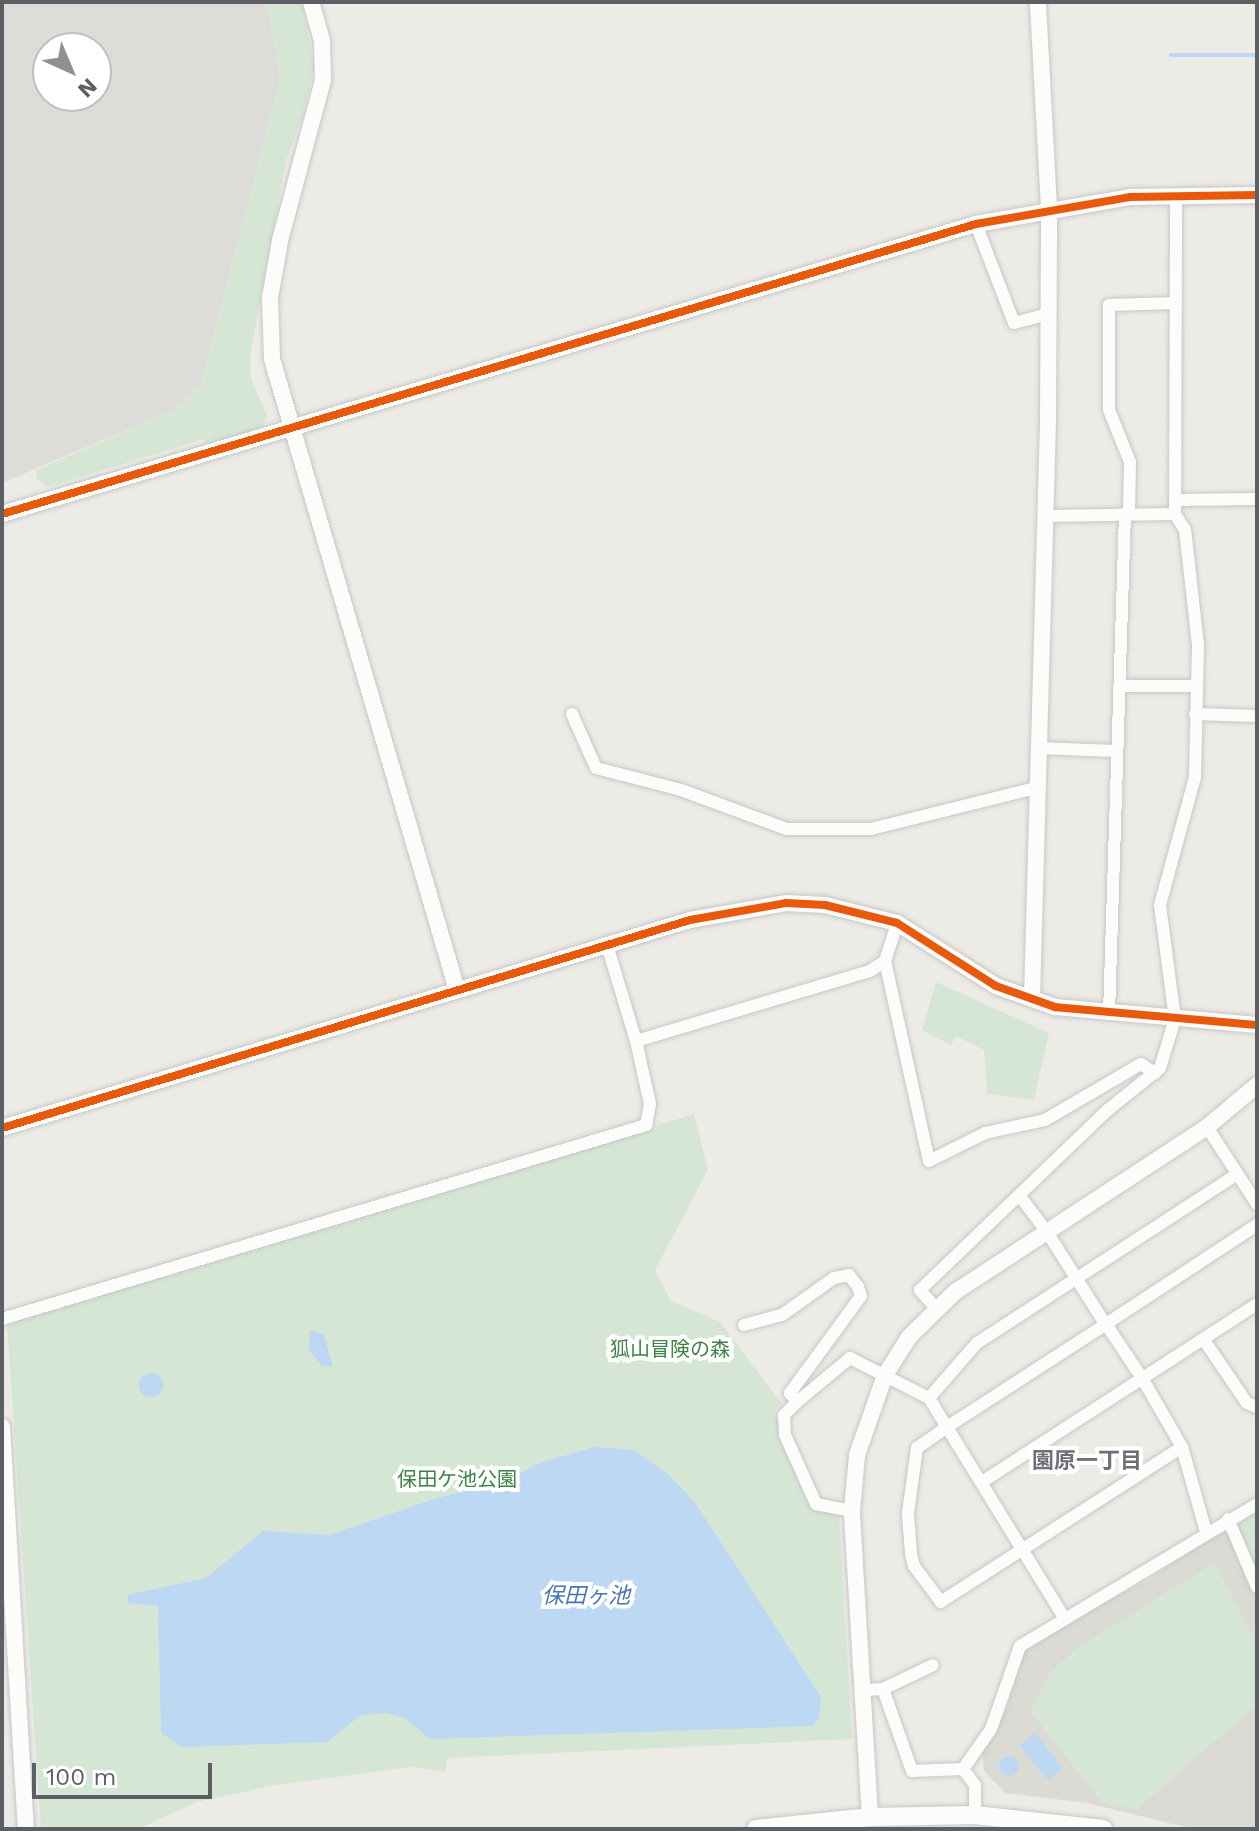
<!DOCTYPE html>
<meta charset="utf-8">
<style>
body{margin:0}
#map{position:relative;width:1259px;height:1831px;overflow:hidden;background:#ecebe6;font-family:"Work Sans","Noto Sans JP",sans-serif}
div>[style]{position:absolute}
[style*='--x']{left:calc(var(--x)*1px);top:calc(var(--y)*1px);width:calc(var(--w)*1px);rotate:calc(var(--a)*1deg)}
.industrial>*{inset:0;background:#dddcd8}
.education>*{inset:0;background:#dcdad5}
.green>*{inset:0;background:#d5e7d4}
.water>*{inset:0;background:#bdd8f3}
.round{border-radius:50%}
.stream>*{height:4px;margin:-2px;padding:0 2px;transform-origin:2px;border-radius:2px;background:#bdd8f3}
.roads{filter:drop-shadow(0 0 2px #c8c7c7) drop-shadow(0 0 2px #c8c7c7)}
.minor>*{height:12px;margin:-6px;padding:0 6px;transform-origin:6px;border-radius:6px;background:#fcfcfb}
.tertiary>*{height:16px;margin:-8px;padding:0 8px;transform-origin:8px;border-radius:8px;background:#fcfcfb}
.secondary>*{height:18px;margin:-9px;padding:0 9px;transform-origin:9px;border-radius:9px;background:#fcfcfb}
.cycleway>*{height:8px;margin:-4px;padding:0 4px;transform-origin:4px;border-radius:4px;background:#e8590c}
span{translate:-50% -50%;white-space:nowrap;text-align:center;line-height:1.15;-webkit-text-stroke:8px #fff;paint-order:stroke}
.park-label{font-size:20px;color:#3c8345}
.neighbourhood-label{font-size:22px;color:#6d7176;font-weight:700}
.water-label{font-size:22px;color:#4a75b2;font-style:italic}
.frame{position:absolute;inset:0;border:4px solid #5c5f64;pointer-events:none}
.north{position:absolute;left:32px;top:32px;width:80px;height:80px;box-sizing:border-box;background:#fff;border:2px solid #bebfc1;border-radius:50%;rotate:136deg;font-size:22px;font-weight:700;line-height:32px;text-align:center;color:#5c5f64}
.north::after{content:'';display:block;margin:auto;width:28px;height:36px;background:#8e9092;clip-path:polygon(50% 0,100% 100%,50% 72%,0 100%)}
.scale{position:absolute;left:32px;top:1763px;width:180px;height:36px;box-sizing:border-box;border:4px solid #5c5f64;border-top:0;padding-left:10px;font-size:24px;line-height:28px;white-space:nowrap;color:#5c5f64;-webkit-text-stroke:6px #fff;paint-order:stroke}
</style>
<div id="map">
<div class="industrial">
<div style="clip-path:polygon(evenodd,2px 2px,267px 2px,280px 80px,201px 384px,176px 409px,2px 483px,2px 2px,48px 48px,96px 48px,96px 96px,48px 96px,48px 48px)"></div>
</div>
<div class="education">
<div style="clip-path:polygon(1220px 1531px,1229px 1535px,1257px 1600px,1257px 1829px,1194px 1829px,1087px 1803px,1005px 1793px,984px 1771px,982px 1749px,1007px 1708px,1023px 1653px,1040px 1636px,1148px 1580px)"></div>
</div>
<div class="green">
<div style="clip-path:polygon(267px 2px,302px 2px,314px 66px,303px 116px,286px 161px,250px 356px,251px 378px,267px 416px,263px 429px,206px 444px,204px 439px,48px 487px,36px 478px,37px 470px,176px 409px,201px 384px,280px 80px)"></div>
<div style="clip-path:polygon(936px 982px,1049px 1033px,1034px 1100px,987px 1094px,984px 1050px,956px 1036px,951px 1045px,922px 1030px)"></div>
<div style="clip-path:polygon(694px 1114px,708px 1170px,655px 1270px,671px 1301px,720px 1322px,782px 1404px,774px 1411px,810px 1506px,839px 1515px,852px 1739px,447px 1758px,446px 1772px,412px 1767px,275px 1785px,197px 1802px,138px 1829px,41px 1829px,7px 1324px)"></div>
<div style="clip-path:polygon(1257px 1513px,1257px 1569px,1237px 1523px)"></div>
<div style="clip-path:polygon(1214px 1563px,1257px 1645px,1257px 1704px,1137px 1809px,1103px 1804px,1031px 1712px,1051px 1672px,1078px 1647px)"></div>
</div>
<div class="water">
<div style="clip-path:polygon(310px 1330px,324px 1334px,333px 1367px,322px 1366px,309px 1350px)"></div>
<div class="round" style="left:139px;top:1373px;width:24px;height:24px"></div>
<div style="clip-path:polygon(594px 1447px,634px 1450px,669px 1475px,696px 1504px,821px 1697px,819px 1719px,812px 1726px,430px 1739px,403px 1717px,386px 1713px,361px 1715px,327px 1742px,182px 1747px,161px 1733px,158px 1606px,128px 1603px,127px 1595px,206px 1578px,263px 1531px,329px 1535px,437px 1498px,505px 1482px,537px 1464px)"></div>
<div style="clip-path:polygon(1035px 1733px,1063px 1768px,1048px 1780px,1019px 1746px)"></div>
<div class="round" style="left:999px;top:1756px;width:20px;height:20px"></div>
</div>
<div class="stream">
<div style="--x:1171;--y:55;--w:86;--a:0"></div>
</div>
<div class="roads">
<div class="minor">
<div style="--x:976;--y:224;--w:106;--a:69"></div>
<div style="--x:1014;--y:323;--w:35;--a:-15"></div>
<div style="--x:1177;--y:500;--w:80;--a:-0.7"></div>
<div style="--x:1129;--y:513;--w:51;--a:-88.9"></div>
<div style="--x:1130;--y:462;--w:56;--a:-112"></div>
<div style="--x:1109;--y:410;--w:105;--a:-90"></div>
<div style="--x:1109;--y:305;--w:67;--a:-1.7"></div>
<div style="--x:1046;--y:516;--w:129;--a:-0.9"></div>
<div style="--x:1120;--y:686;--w:76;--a:0"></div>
<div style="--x:572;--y:714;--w:59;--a:66"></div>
<div style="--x:596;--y:768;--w:88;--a:14.5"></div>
<div style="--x:681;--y:790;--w:113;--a:20.2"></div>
<div style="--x:787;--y:829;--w:84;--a:0"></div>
<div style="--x:871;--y:829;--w:170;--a:-14"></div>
<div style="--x:1195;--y:714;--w:62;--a:1.8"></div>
<div style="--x:1038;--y:748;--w:77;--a:2.2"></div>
<div style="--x:885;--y:961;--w:40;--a:-72"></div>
<div style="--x:1109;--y:1014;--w:501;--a:-88.17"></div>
<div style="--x:636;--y:1041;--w:244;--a:-16.7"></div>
<div style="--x:870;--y:971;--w:18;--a:-34"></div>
<div style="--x:885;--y:961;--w:205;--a:77.6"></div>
<div style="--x:929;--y:1161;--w:63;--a:-26.6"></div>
<div style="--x:985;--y:1133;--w:61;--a:-12.2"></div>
<div style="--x:1045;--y:1120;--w:111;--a:-30.3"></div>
<div style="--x:1141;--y:1064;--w:17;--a:33"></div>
<div style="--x:1207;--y:1127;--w:92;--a:57"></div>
<div style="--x:1019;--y:1195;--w:46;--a:52.9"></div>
<div style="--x:1047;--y:1232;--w:103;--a:57.7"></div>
<div style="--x:1102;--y:1319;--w:6;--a:51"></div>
<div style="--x:1106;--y:1324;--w:65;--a:56.3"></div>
<div style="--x:1142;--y:1378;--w:80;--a:59.9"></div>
<div style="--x:1182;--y:1447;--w:287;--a:147.3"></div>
<div style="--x:941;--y:1602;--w:45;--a:-126.9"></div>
<div style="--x:914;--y:1566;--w:12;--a:-104"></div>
<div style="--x:911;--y:1554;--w:41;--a:-94.2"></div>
<div style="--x:908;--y:1513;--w:66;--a:-82.1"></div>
<div style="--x:917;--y:1448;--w:37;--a:-35"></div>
<div style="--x:947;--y:1427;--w:189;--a:-32.9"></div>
<div style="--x:1106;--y:1324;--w:181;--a:-33.3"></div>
<div style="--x:936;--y:1308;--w:24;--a:-132"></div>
<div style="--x:920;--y:1290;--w:262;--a:-43.8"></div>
<div style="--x:1109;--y:1109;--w:65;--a:-38.8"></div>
<div style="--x:1160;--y:1068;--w:51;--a:-73"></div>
<div style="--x:1175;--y:1019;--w:115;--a:-97.5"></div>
<div style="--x:1160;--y:905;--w:133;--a:-74.7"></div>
<div style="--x:1195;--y:777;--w:132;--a:-88.7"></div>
<div style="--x:1198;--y:645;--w:116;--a:-96.4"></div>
<div style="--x:1185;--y:530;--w:19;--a:-122"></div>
<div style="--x:1175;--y:514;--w:319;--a:-89.8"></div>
<div style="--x:2;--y:1319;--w:673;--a:-16.76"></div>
<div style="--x:646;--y:1125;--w:21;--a:-79"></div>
<div style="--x:650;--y:1104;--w:65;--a:-102.5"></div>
<div style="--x:636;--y:1041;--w:97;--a:-106.8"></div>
<div style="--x:744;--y:1325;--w:39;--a:-15"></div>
<div style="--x:782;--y:1315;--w:64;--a:-35.4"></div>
<div style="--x:834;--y:1278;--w:15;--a:-11"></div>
<div style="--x:849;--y:1275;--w:15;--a:53"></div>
<div style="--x:858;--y:1287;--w:9;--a:72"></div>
<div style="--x:861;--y:1296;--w:120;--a:126.2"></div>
<div style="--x:790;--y:1393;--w:11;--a:52"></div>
<div style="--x:797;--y:1402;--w:18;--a:135"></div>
<div style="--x:784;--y:1415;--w:20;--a:87"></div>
<div style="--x:785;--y:1435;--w:76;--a:65.8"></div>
<div style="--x:816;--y:1504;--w:37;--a:11"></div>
<div style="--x:1204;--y:1340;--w:76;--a:55.7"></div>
<div style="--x:1247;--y:1403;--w:11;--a:22"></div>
<div style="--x:929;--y:1398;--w:73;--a:-48.9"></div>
<div style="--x:977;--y:1343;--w:310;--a:-33"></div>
<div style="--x:797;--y:1402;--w:69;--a:-39.7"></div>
<div style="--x:850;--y:1358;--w:89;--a:26.9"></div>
<div style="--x:929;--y:1398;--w:256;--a:58.4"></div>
<div style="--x:1182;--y:1447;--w:88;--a:74.2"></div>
<div style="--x:982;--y:1482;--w:328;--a:-32.9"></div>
<div style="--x:1228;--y:1519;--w:74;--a:66.9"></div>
<div style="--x:883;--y:1689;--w:87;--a:70.5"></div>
<div style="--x:912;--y:1771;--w:51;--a:-2.2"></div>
<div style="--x:865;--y:1690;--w:18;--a:-3"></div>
<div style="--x:883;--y:1689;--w:55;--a:-25.6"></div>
<div style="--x:975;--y:1815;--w:30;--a:-90"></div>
<div style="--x:975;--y:1785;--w:20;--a:-127"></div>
<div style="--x:963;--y:1769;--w:49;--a:-55"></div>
<div style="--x:991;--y:1729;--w:88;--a:-70.7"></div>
<div style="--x:1020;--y:1646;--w:276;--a:-30.9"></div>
</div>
<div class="tertiary">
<div style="--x:311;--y:2;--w:40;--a:74"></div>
<div style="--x:322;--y:40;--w:40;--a:88.6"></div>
<div style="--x:323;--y:80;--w:167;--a:105"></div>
<div style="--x:280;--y:241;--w:58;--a:100"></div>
<div style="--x:270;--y:298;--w:61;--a:88.1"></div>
<div style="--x:272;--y:359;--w:658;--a:73.66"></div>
<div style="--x:2;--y:514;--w:1016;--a:-16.58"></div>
<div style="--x:976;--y:224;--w:156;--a:-9.9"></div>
<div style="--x:1130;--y:197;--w:127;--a:-0.9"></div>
<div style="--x:1032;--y:998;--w:576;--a:-88.41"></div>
<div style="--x:1048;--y:422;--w:214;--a:-89.7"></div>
<div style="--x:1049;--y:208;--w:206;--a:-93.1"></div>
<div style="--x:2;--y:1128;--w:719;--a:-16.82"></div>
<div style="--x:690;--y:920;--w:97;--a:-10"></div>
<div style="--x:786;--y:903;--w:39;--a:3"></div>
<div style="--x:825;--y:905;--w:74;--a:14"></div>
<div style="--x:897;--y:923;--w:117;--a:32.5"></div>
<div style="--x:996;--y:986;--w:63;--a:19.6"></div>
<div style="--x:1055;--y:1007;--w:203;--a:5.1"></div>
<div style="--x:2;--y:1427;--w:403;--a:86.6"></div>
<div style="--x:870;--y:1817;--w:307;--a:-93.4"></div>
<div style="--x:852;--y:1511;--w:56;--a:-84.9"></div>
<div style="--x:857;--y:1455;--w:85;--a:-70.7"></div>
<div style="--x:885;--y:1375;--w:45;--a:-57.7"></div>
<div style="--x:909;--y:1337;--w:64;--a:-44.4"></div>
<div style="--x:955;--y:1292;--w:301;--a:-33.2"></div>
<div style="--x:1207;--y:1127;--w:65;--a:-40"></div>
</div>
<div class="secondary">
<div style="--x:756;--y:1829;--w:115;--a:-6"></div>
<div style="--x:870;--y:1817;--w:105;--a:-1.1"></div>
<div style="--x:975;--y:1815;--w:129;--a:6.2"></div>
</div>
</div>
<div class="cycleway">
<div style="--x:2;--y:514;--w:1016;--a:-16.58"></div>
<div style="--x:976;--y:224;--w:156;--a:-9.9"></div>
<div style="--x:1130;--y:197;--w:127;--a:-0.9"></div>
<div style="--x:2;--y:1128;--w:719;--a:-16.82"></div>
<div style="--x:690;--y:920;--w:97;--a:-10"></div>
<div style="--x:786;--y:903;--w:39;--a:3"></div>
<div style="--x:825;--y:905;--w:74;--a:14"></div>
<div style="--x:897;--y:923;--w:117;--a:32.5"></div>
<div style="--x:996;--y:986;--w:63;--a:19.6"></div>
<div style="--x:1055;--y:1007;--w:203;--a:5.1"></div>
</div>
<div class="park-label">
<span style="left:670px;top:1349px">狐山冒険の森</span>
<span style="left:457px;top:1479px">保田ケ池公園</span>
</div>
<div class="neighbourhood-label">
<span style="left:1087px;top:1461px">園原一丁目</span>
</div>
<div class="water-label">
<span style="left:586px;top:1596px">保田ヶ池</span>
</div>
<div class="frame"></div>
<div class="north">N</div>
<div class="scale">100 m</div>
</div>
